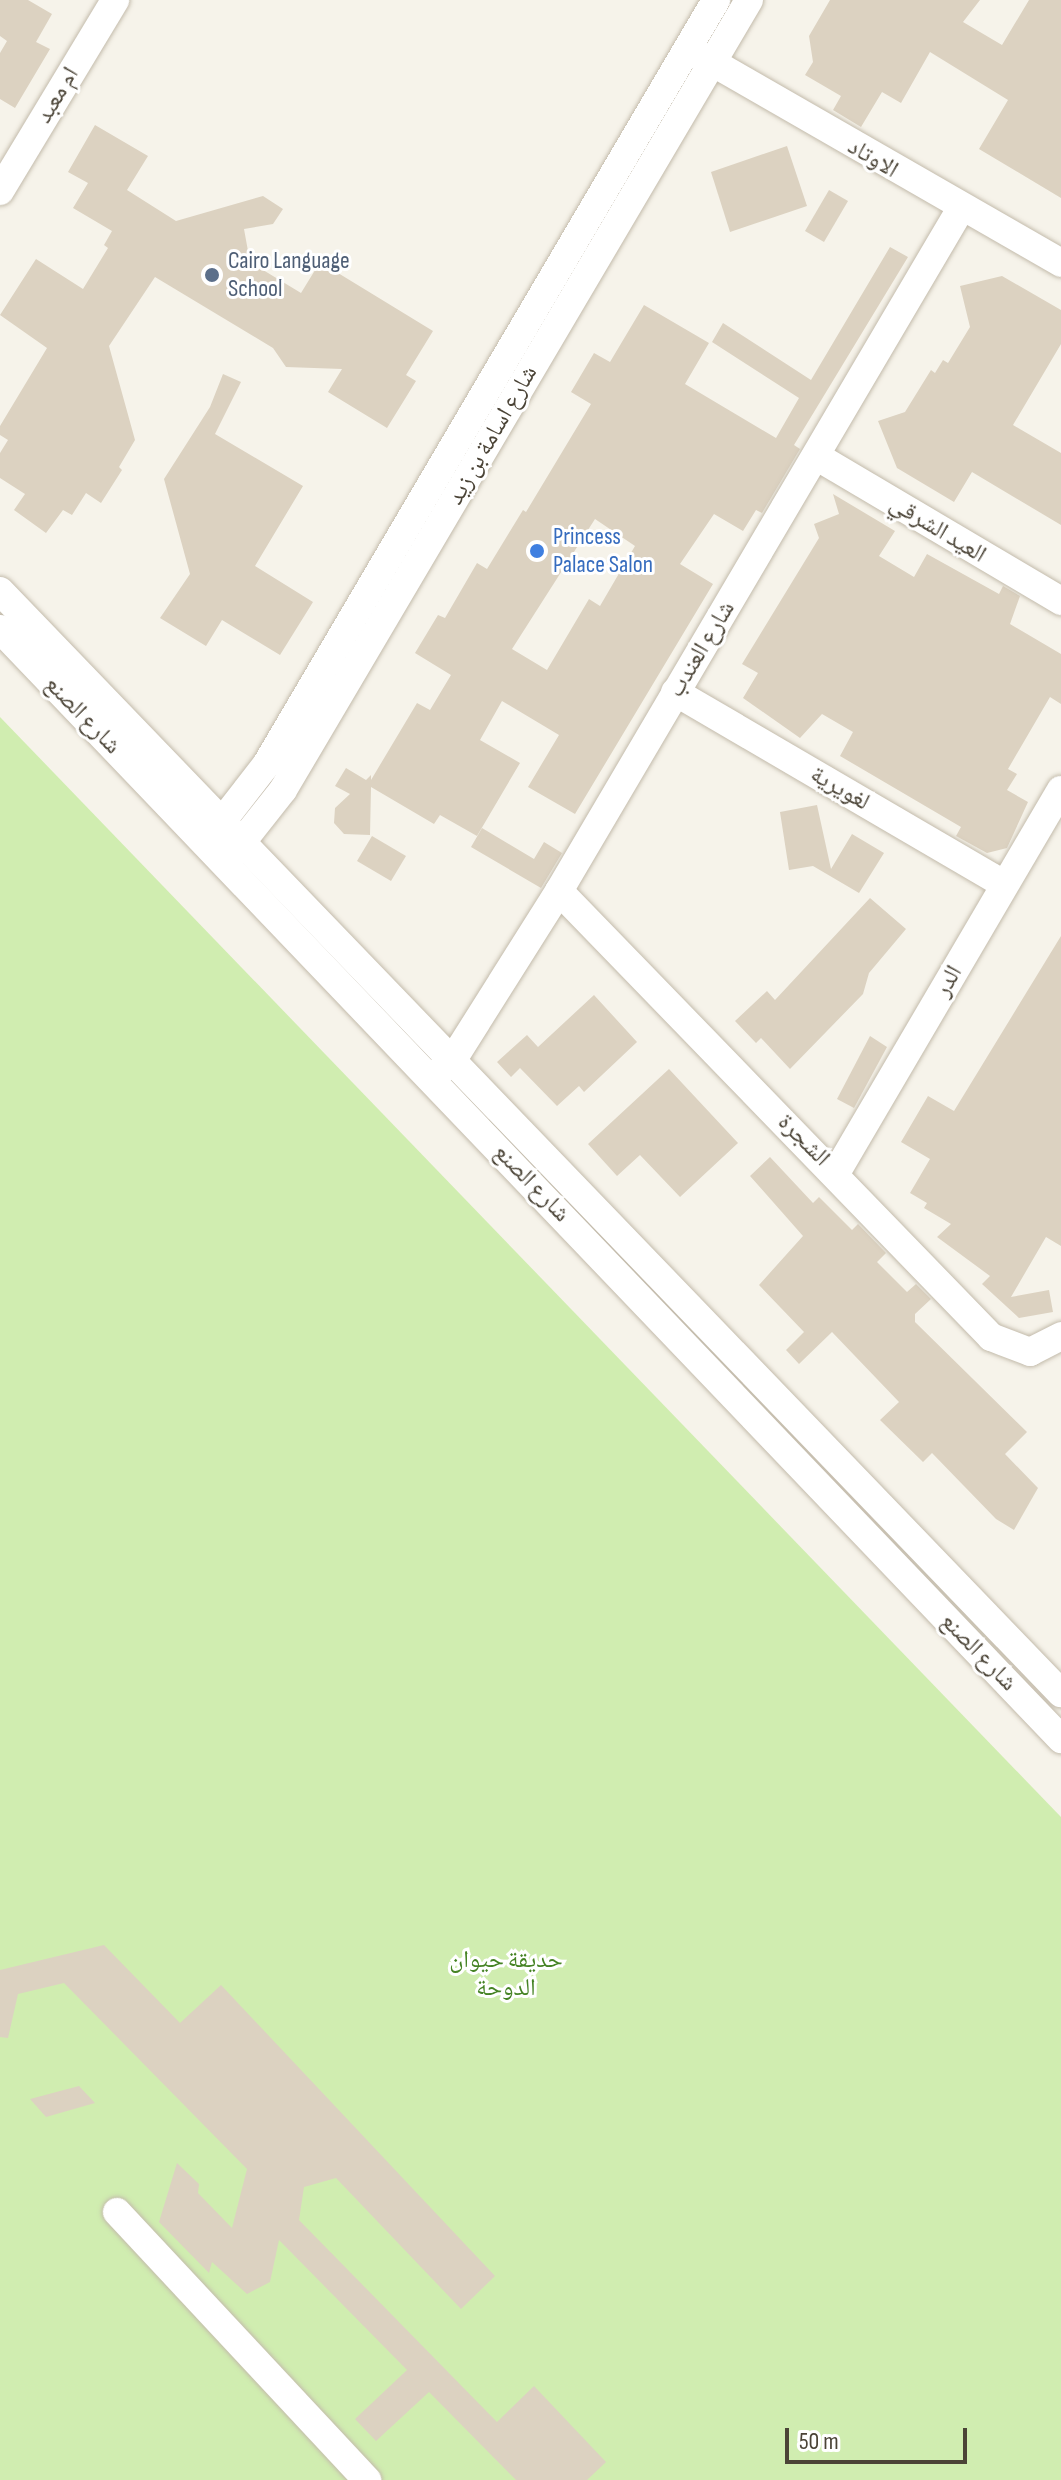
<!DOCTYPE html>
<meta charset="utf-8">
<style>
body{margin:0}
#map{position:relative;width:1061px;height:2480px;overflow:hidden;background:#f6f3ea;font-family:"Sofia Sans Condensed","Noto Naskh Arabic",sans-serif}
div>[style]{position:absolute}
[style*='--x']{left:calc(var(--x)*1px);top:calc(var(--y)*1px);width:calc(var(--w)*1px);rotate:calc(var(--a)*1deg)}
.green>*{inset:0;background:#d0edb0}
.building>*{inset:0;background:#dcd2c1}
.roads{filter:drop-shadow(0 0 2px #c3bbab) drop-shadow(0 0 2px #c3bbab)}
.minor>*{height:28px;margin:-14px;padding:0 14px;transform-origin:14px;border-radius:14px;background:#fff}
.dots>*{width:22px;height:22px;translate:-50% -50%;box-sizing:border-box;border:4px solid #fff;border-radius:50%}
span{translate:-50% -50%;white-space:nowrap;text-align:center;line-height:1.15;-webkit-text-stroke:6px #fff;paint-order:stroke}
.street-label{font-size:24px;color:#4b4437}
.service-label{font-size:24px;color:#4e5e75}
.left{translate:0 -50%;text-align:left}
.shop-label{font-size:24px;color:#366cbe}
.park-label{font-size:24px;color:#458324}
.scale{position:absolute;left:785px;top:2428px;width:182px;height:36px;box-sizing:border-box;border:4px solid #4b4437;border-top:0;padding-left:10px;font-size:24px;line-height:28px;white-space:nowrap;color:#4b4437;-webkit-text-stroke:6px #fff;paint-order:stroke}
</style>
<div id="map">
<div class="green">
<div style="clip-path:polygon(0 717px,1061px 1817px,1061px 2480px,0 2480px)"></div>
</div>
<div class="building">
<div style="clip-path:polygon(0 0,28px 0,52px 14px,36px 42px,50px 49px,15px 108px,0 99px,0 53px,7px 41px,0 36px)"></div>
<div style="clip-path:polygon(830px 0,980px 0,963px 22px,1002px 45px,1029px 0,1061px 0,1061px 198px,979px 149px,1008px 100px,930px 52px,901px 103px,882px 92px,861px 127px,833px 110px,841px 96px,805px 75px,813px 62px,809px 36px)"></div>
<div style="clip-path:polygon(95px 125px,148px 156px,127px 190px,176px 221px,263px 196px,283px 209px,273px 224px,244px 229px,250px 262px,301px 293px,320px 262px,433px 331px,406px 375px,416px 381px,387px 428px,328px 392px,342px 369px,286px 367px,273px 348px,155px 277px,109px 346px,135px 440px,119px 467px,122px 470px,101px 503px,86px 493px,72px 515px,63px 510px,46px 533px,14px 510px,25px 494px,0 478px,0 453px,8px 440px,0 435px,0 426px,47px 348px,0 315px,36px 259px,83px 289px,108px 248px,104px 245px,112px 231px,73px 208px,88px 183px,68px 172px)"></div>
<div style="clip-path:polygon(787px 146px,807px 206px,730px 232px,711px 172px)"></div>
<div style="clip-path:polygon(829px 190px,848px 201px,824px 242px,805px 231px)"></div>
<div style="clip-path:polygon(evenodd,890px 247px,908px 257px,794px 445px,800px 449px,762px 513px,756px 510px,743px 531px,714px 514px,680px 564px,713px 584px,575px 814px,528px 787px,559px 735px,502px 701px,480px 740px,520px 763px,477px 836px,440px 815px,434px 824px,371px 787px,370px 835px,344px 834px,334px 823px,335px 808px,350px 794px,335px 786px,346px 768px,366px 780px,371px 775px,371px 780px,417px 703px,430px 710px,451px 675px,415px 653px,438px 615px,445px 618px,477px 563px,487px 569px,523px 510px,526px 512px,591px 404px,571px 392px,594px 353px,610px 362px,644px 305px,709px 343px,685px 384px,776px 438px,799px 398px,712px 342px,723px 323px,811px 380px,890px 247px,595px 519px,635px 546px,600px 606px,589px 599px,547px 670px,512px 649px,595px 519px)"></div>
<div style="clip-path:polygon(1002px 276px,1061px 310px,1061px 344px,1013px 425px,1061px 453px,1061px 525px,972px 472px,954px 502px,897px 468px,878px 421px,905px 412px,931px 370px,935px 373px,943px 360px,948px 363px,970px 327px,960px 286px)"></div>
<div style="clip-path:polygon(223px 374px,241px 382px,215px 434px,303px 486px,255px 566px,313px 602px,280px 655px,222px 620px,206px 646px,160px 618px,190px 574px,164px 479px,210px 407px)"></div>
<div style="clip-path:polygon(833px 494px,895px 531px,879px 556px,914px 577px,927px 554px,999px 594px,1003px 586px,1020px 596px,1010px 624px,1061px 654px,1061px 704px,1050px 697px,1008px 769px,1017px 774px,1007px 790px,1028px 802px,1007px 848px,987px 853px,956px 836px,961px 827px,840px 756px,853px 732px,822px 714px,800px 738px,743px 698px,758px 673px,742px 664px,819px 538px,814px 524px,839px 514px)"></div>
<div style="clip-path:polygon(817px 805px,831px 869px,852px 834px,884px 853px,859px 893px,813px 866px,789px 870px,780px 812px)"></div>
<div style="clip-path:polygon(482px 828px,534px 859px,544px 842px,562px 853px,541px 888px,471px 847px)"></div>
<div style="clip-path:polygon(372px 836px,406px 856px,391px 881px,357px 861px)"></div>
<div style="clip-path:polygon(870px 898px,906px 929px,869px 973px,863px 994px,790px 1069px,761px 1038px,756px 1043px,735px 1021px,767px 991px,775px 1000px)"></div>
<div style="clip-path:polygon(1061px 936px,1061px 1246px,1046px 1237px,1011px 1297px,1049px 1290px,1053px 1312px,1019px 1318px,982px 1284px,990px 1276px,937px 1237px,951px 1224px,924px 1208px,927px 1203px,910px 1193px,930px 1159px,901px 1142px,928px 1096px,954px 1111px)"></div>
<div style="clip-path:polygon(594px 995px,637px 1042px,584px 1092px,579px 1086px,557px 1106px,520px 1068px,511px 1077px,497px 1062px,527px 1035px,538px 1047px)"></div>
<div style="clip-path:polygon(870px 1036px,887px 1047px,854px 1108px,837px 1099px)"></div>
<div style="clip-path:polygon(669px 1069px,738px 1143px,680px 1197px,640px 1155px,617px 1176px,588px 1144px)"></div>
<div style="clip-path:polygon(770px 1157px,813px 1203px,819px 1197px,852px 1230px,858px 1224px,886px 1253px,877px 1262px,907px 1292px,916px 1284px,931px 1299px,915px 1314px,915px 1322px,1027px 1432px,1005px 1454px,1038px 1488px,1014px 1530px,996px 1519px,932px 1453px,923px 1462px,880px 1420px,899px 1402px,832px 1332px,799px 1364px,786px 1350px,804px 1332px,759px 1285px,803px 1236px,750px 1176px)"></div>
<div style="clip-path:polygon(104px 1945px,180px 2023px,221px 1985px,495px 2276px,461px 2309px,336px 2178px,304px 2187px,299px 2220px,497px 2422px,534px 2386px,606px 2462px,587px 2480px,516px 2480px,429px 2392px,376px 2441px,355px 2419px,407px 2370px,279px 2240px,270px 2282px,247px 2294px,212px 2262px,209px 2273px,159px 2222px,177px 2163px,199px 2184px,198px 2193px,232px 2228px,247px 2169px,64px 1983px,18px 1994px,8px 2038px,0 2037px,0 1970px)"></div>
<div style="clip-path:polygon(79px 2086px,95px 2103px,46px 2117px,30px 2099px)"></div>
</div>
<div class="roads">
<div class="minor">
<div style="--x:698;--y:54;--w:419;--a:29.9"></div>
<div style="--x:0;--y:191;--w:223;--a:-58.9"></div>
<div style="--x:816;--y:456;--w:285;--a:30.6"></div>
<div style="--x:0;--y:591;--w:1530;--a:46.09"></div>
<div style="--x:0;--y:629;--w:1536;--a:46.29"></div>
<div style="--x:675;--y:692;--w:381;--a:30.3"></div>
<div style="--x:213;--y:833;--w:86;--a:-52.1"></div>
<div style="--x:266;--y:765;--w:888;--a:-59.53"></div>
<div style="--x:230;--y:857;--w:85;--a:-51.7"></div>
<div style="--x:283;--y:790;--w:917;--a:-59.46"></div>
<div style="--x:559;--y:891;--w:621;--a:45.91"></div>
<div style="--x:991;--y:1337;--w:42;--a:21"></div>
<div style="--x:1030;--y:1352;--w:35;--a:-27"></div>
<div style="--x:440;--y:1071;--w:16;--a:-40"></div>
<div style="--x:452;--y:1061;--w:201;--a:-57.8"></div>
<div style="--x:559;--y:891;--w:790;--a:-59.51"></div>
<div style="--x:836;--y:1173;--w:444;--a:-59.6"></div>
<div style="--x:117;--y:2212;--w:367;--a:47"></div>
</div>
</div>
<div class="dots">
<div style="left:212px;top:275px;background:#5c6f8a"></div>
<div style="left:537px;top:551px;background:#3f7fe0"></div>
</div>
<div class="street-label">
<span style="left:57px;top:95px;rotate:-59deg">ام معبد</span>
<span style="left:873px;top:158px;rotate:31deg">الاوتاد</span>
<span style="left:492px;top:435px;rotate:-60deg">شارع اسامة بن زيد</span>
<span style="left:938px;top:529px;rotate:31deg">العيد الشرقي</span>
<span style="left:701px;top:649px;rotate:-59deg">شارع العندب</span>
<span style="left:83px;top:715px;rotate:46deg">شارع الصنع</span>
<span style="left:840px;top:788px;rotate:30deg">لغويرية</span>
<span style="left:948px;top:981px;rotate:-60deg">الدر</span>
<span style="left:804px;top:1140px;rotate:45deg">الشجرة</span>
<span style="left:532px;top:1183px;rotate:46deg">شارع الصنع</span>
<span style="left:979px;top:1652px;rotate:46deg">شارع الصنع</span>
</div>
<div class="service-label">
<span class="left" style="left:228px;top:275px">Cairo Language<br>School</span>
</div>
<div class="shop-label">
<span class="left" style="left:553px;top:551px">Princess<br>Palace Salon</span>
</div>
<div class="park-label">
<span style="left:506px;top:1974px">حديقة حيوان<br>الدوحة</span>
</div>
<div class="scale">50 m</div>
</div>
